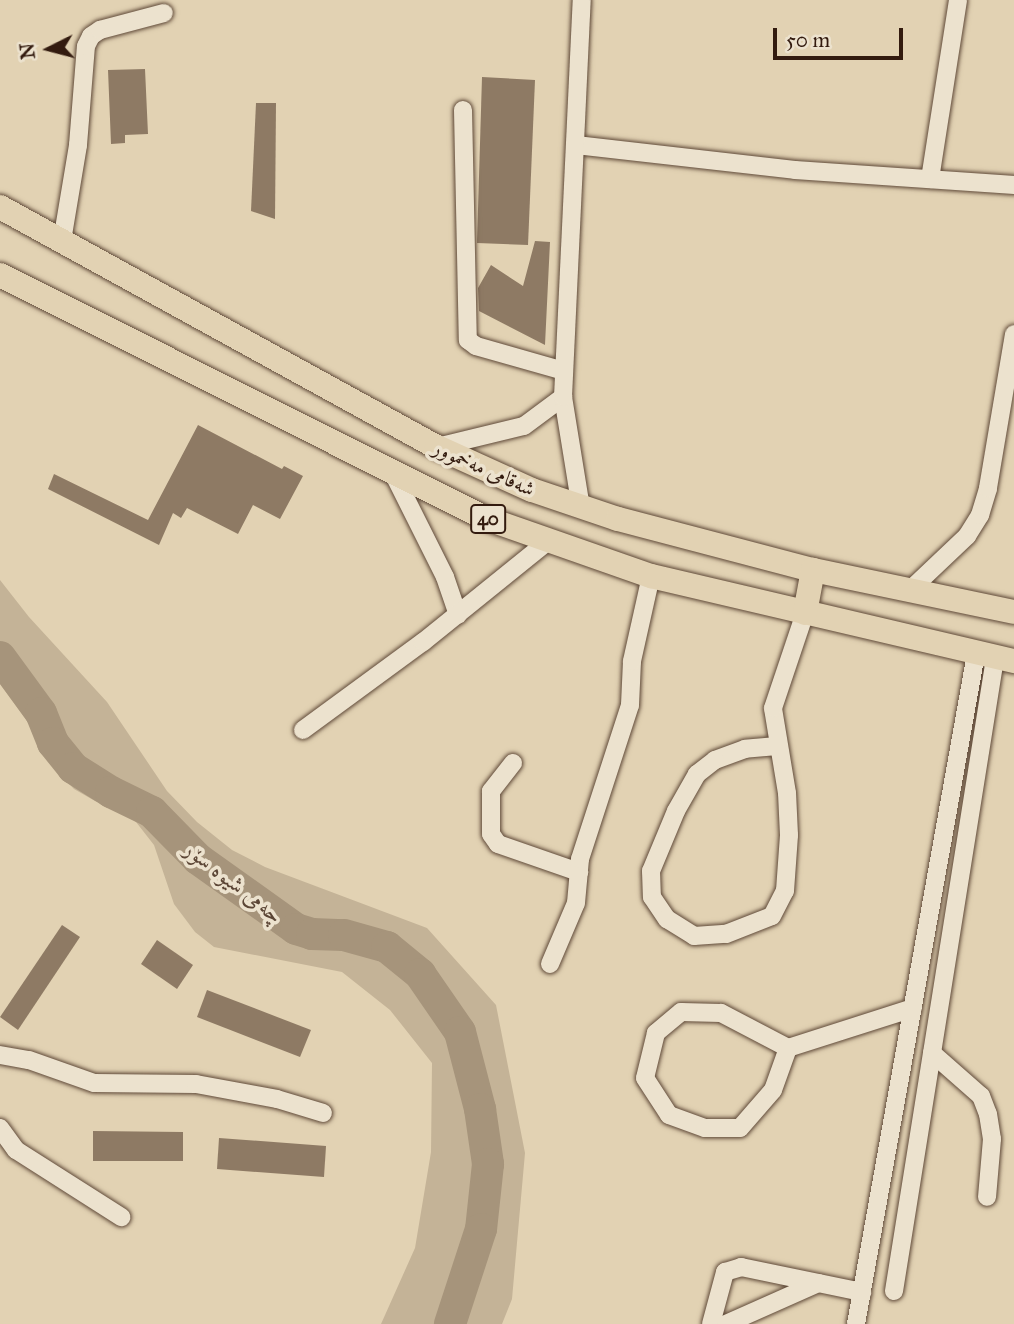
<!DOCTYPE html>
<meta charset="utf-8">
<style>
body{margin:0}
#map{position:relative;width:1014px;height:1324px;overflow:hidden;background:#e2d2b3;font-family:"IM FELL Great Primer",Amiri,serif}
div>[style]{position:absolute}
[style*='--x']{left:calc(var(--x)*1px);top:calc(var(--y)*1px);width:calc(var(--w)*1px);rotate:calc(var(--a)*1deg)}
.green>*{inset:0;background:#c4b397}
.river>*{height:32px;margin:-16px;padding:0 16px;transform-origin:16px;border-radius:16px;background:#a6947b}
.building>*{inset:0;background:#8e7a64}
.roads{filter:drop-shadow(0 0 2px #5f4938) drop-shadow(0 0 2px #5f4938)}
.minor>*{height:18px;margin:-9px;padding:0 9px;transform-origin:9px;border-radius:9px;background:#ece2ce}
.highway>*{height:24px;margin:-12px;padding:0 12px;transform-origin:12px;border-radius:12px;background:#e2d2b3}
span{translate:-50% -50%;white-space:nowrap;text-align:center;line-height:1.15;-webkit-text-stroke:7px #ece2ce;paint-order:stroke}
.shield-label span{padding:2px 5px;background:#ece2ce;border:2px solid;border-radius:5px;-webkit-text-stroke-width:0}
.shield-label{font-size:19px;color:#331b0f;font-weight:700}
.street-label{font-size:21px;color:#331b0f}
.water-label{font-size:23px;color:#5b4535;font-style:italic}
.north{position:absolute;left:14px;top:14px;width:70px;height:70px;-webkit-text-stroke:5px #ece2ce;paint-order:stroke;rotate:264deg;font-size:19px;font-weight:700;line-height:28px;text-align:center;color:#331b0f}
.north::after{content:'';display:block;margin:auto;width:24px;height:32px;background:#331b0f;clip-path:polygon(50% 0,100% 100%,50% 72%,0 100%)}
.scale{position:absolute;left:773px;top:28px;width:130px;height:32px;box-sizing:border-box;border:4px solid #331b0f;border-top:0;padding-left:9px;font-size:21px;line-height:24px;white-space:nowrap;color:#331b0f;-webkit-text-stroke:5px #ece2ce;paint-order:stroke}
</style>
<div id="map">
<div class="green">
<div style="clip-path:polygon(0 580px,29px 617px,107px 702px,167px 791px,197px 822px,232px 850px,265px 867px,427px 928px,496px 1005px,525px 1153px,512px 1299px,502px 1324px,381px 1324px,415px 1248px,431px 1152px,432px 1063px,390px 1010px,342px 972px,214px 947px,195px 932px,174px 904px,154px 845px,136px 822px,120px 810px,95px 801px,74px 789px,51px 765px,38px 736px,0 684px)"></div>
</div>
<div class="river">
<div style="--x:0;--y:657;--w:69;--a:53.8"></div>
<div style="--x:41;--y:713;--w:32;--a:68"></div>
<div style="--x:53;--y:743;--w:32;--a:51"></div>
<div style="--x:73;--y:768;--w:45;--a:32.3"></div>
<div style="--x:111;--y:792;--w:46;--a:26"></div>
<div style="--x:152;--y:812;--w:66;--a:45.6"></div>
<div style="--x:198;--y:859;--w:120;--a:35.5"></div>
<div style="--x:296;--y:929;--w:17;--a:17"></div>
<div style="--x:312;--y:934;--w:32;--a:2"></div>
<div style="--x:344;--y:935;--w:45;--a:15.6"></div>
<div style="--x:387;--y:947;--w:43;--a:39.3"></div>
<div style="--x:420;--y:974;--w:70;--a:55.4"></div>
<div style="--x:460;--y:1032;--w:80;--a:75.4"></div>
<div style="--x:480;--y:1109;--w:56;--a:81.7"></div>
<div style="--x:488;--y:1164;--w:65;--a:96.1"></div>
<div style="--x:481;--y:1229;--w:100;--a:108.1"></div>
</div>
<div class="building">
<div style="clip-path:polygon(145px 69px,148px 134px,125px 135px,125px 143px,111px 144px,108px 70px)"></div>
<div style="clip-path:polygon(482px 77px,535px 80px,528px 245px,477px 243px)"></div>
<div style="clip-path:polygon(256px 103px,276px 103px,275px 219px,251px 211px)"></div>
<div style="clip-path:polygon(535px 241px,550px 242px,545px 345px,479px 311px,478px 288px,491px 265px,523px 286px)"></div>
<div style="clip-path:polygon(198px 425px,282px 469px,284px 466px,303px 476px,280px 519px,253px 505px,238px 534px,187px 508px,181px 518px,173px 513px,159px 545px,48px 489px,54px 474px,148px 520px)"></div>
<div style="clip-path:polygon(62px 925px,80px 937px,18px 1030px,0 1017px)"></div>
<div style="clip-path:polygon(157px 940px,193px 965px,177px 989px,141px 964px)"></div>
<div style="clip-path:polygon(207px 990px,311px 1030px,300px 1057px,197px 1017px)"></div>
<div style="clip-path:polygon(93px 1131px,183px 1132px,183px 1161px,93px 1161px)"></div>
<div style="clip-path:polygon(219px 1138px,326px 1146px,324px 1177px,217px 1169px)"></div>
</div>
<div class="roads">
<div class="minor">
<div style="--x:463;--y:110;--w:230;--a:88.8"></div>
<div style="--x:468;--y:340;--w:10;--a:37"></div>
<div style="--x:476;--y:346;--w:91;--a:15.9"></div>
<div style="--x:576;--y:145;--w:220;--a:6.5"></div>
<div style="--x:795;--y:170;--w:220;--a:3.9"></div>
<div style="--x:930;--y:179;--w:181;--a:-81.1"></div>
<div style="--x:62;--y:241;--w:97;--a:-80.5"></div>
<div style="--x:78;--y:145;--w:99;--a:-85.4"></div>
<div style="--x:86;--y:46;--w:11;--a:-63"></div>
<div style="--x:91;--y:36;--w:11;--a:-34"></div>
<div style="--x:100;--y:30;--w:66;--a:-14.9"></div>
<div style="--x:437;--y:447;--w:89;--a:-13.6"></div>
<div style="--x:524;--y:426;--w:49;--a:-36.6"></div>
<div style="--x:394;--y:475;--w:114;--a:63.4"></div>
<div style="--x:445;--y:577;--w:40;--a:71.1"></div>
<div style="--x:581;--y:508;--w:112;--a:-99.2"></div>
<div style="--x:563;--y:397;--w:397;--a:-87.3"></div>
<div style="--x:909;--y:591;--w:80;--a:-43.5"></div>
<div style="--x:967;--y:536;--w:25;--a:-58"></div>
<div style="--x:980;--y:515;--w:28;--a:-73"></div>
<div style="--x:988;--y:488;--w:156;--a:-80.4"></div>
<div style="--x:303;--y:730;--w:149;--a:-36.3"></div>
<div style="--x:423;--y:642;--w:161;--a:-38.9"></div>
<div style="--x:777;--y:746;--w:32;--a:175"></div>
<div style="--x:745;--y:749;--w:32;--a:160"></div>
<div style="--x:715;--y:760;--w:23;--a:142"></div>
<div style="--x:697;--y:774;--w:43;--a:119.6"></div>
<div style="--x:676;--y:811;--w:65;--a:112.6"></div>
<div style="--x:651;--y:871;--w:26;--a:88"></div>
<div style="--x:652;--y:897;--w:27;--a:56"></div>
<div style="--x:667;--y:919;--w:32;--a:32"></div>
<div style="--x:694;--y:936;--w:32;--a:-4"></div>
<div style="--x:726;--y:934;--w:49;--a:-21.4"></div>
<div style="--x:772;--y:916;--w:28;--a:-63"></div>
<div style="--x:785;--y:891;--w:56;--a:-85.9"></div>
<div style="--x:789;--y:835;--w:42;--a:-92.7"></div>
<div style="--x:787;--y:793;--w:86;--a:-99.4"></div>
<div style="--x:773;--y:708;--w:100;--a:-71.4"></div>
<div style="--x:513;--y:763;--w:36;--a:128"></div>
<div style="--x:491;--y:791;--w:43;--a:90"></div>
<div style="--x:491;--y:834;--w:12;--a:55"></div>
<div style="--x:498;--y:844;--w:86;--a:19.1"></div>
<div style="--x:550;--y:964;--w:66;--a:-66.9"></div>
<div style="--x:576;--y:903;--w:44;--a:-84.8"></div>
<div style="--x:580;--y:859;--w:162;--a:-72"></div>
<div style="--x:630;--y:705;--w:44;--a:-87.4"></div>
<div style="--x:632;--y:661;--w:87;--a:-77.4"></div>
<div style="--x:788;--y:1048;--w:76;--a:-152.4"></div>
<div style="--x:721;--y:1013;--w:40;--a:-178.6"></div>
<div style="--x:681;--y:1012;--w:33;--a:140"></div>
<div style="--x:656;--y:1033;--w:46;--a:103.7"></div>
<div style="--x:645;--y:1078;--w:44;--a:57"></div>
<div style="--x:669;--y:1115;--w:38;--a:20"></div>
<div style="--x:705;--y:1128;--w:35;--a:0"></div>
<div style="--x:740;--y:1128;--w:50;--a:-49"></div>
<div style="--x:773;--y:1090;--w:45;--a:-70.3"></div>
<div style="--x:788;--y:1048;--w:131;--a:-17.7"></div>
<div style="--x:932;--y:1053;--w:65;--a:41.3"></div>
<div style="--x:981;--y:1096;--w:19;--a:69"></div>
<div style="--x:988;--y:1114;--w:25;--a:81"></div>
<div style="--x:992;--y:1139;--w:58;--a:94.9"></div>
<div style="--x:0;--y:1055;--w:29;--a:10"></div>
<div style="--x:29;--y:1060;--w:69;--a:19.5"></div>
<div style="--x:94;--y:1083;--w:102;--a:0.6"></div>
<div style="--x:196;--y:1084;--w:82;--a:10.5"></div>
<div style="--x:277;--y:1099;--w:48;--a:16.9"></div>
<div style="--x:0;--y:1128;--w:27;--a:54"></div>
<div style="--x:16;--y:1150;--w:125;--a:32.5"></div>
<div style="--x:894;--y:1291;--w:641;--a:-80.93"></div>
<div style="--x:711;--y:1324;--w:54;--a:-74.9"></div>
<div style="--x:725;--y:1272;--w:17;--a:-17"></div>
<div style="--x:741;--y:1267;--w:124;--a:11.7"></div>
<div style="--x:726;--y:1324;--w:101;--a:-24"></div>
<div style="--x:856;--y:1324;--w:681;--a:-79.85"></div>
</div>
<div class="highway">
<div style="--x:0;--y:207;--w:499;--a:28.8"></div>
<div style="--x:437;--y:447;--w:104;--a:24.4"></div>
<div style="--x:532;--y:490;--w:91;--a:18.6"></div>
<div style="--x:618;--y:519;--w:202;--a:14.7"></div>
<div style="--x:813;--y:570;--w:205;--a:11.8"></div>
<div style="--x:0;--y:275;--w:542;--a:26.61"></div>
<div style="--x:485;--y:518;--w:176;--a:19.3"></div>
<div style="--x:651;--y:576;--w:373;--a:13.2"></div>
<div style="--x:805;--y:613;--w:44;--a:-79.5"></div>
</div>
</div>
<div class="shield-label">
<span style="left:488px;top:519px">40</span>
</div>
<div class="street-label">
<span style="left:484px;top:468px;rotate:24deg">شەقامی مەخموور</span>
</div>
<div class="water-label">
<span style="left:234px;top:882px;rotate:38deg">چەمی شیوە سۆر</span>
</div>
<div class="north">N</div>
<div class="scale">50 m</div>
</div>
